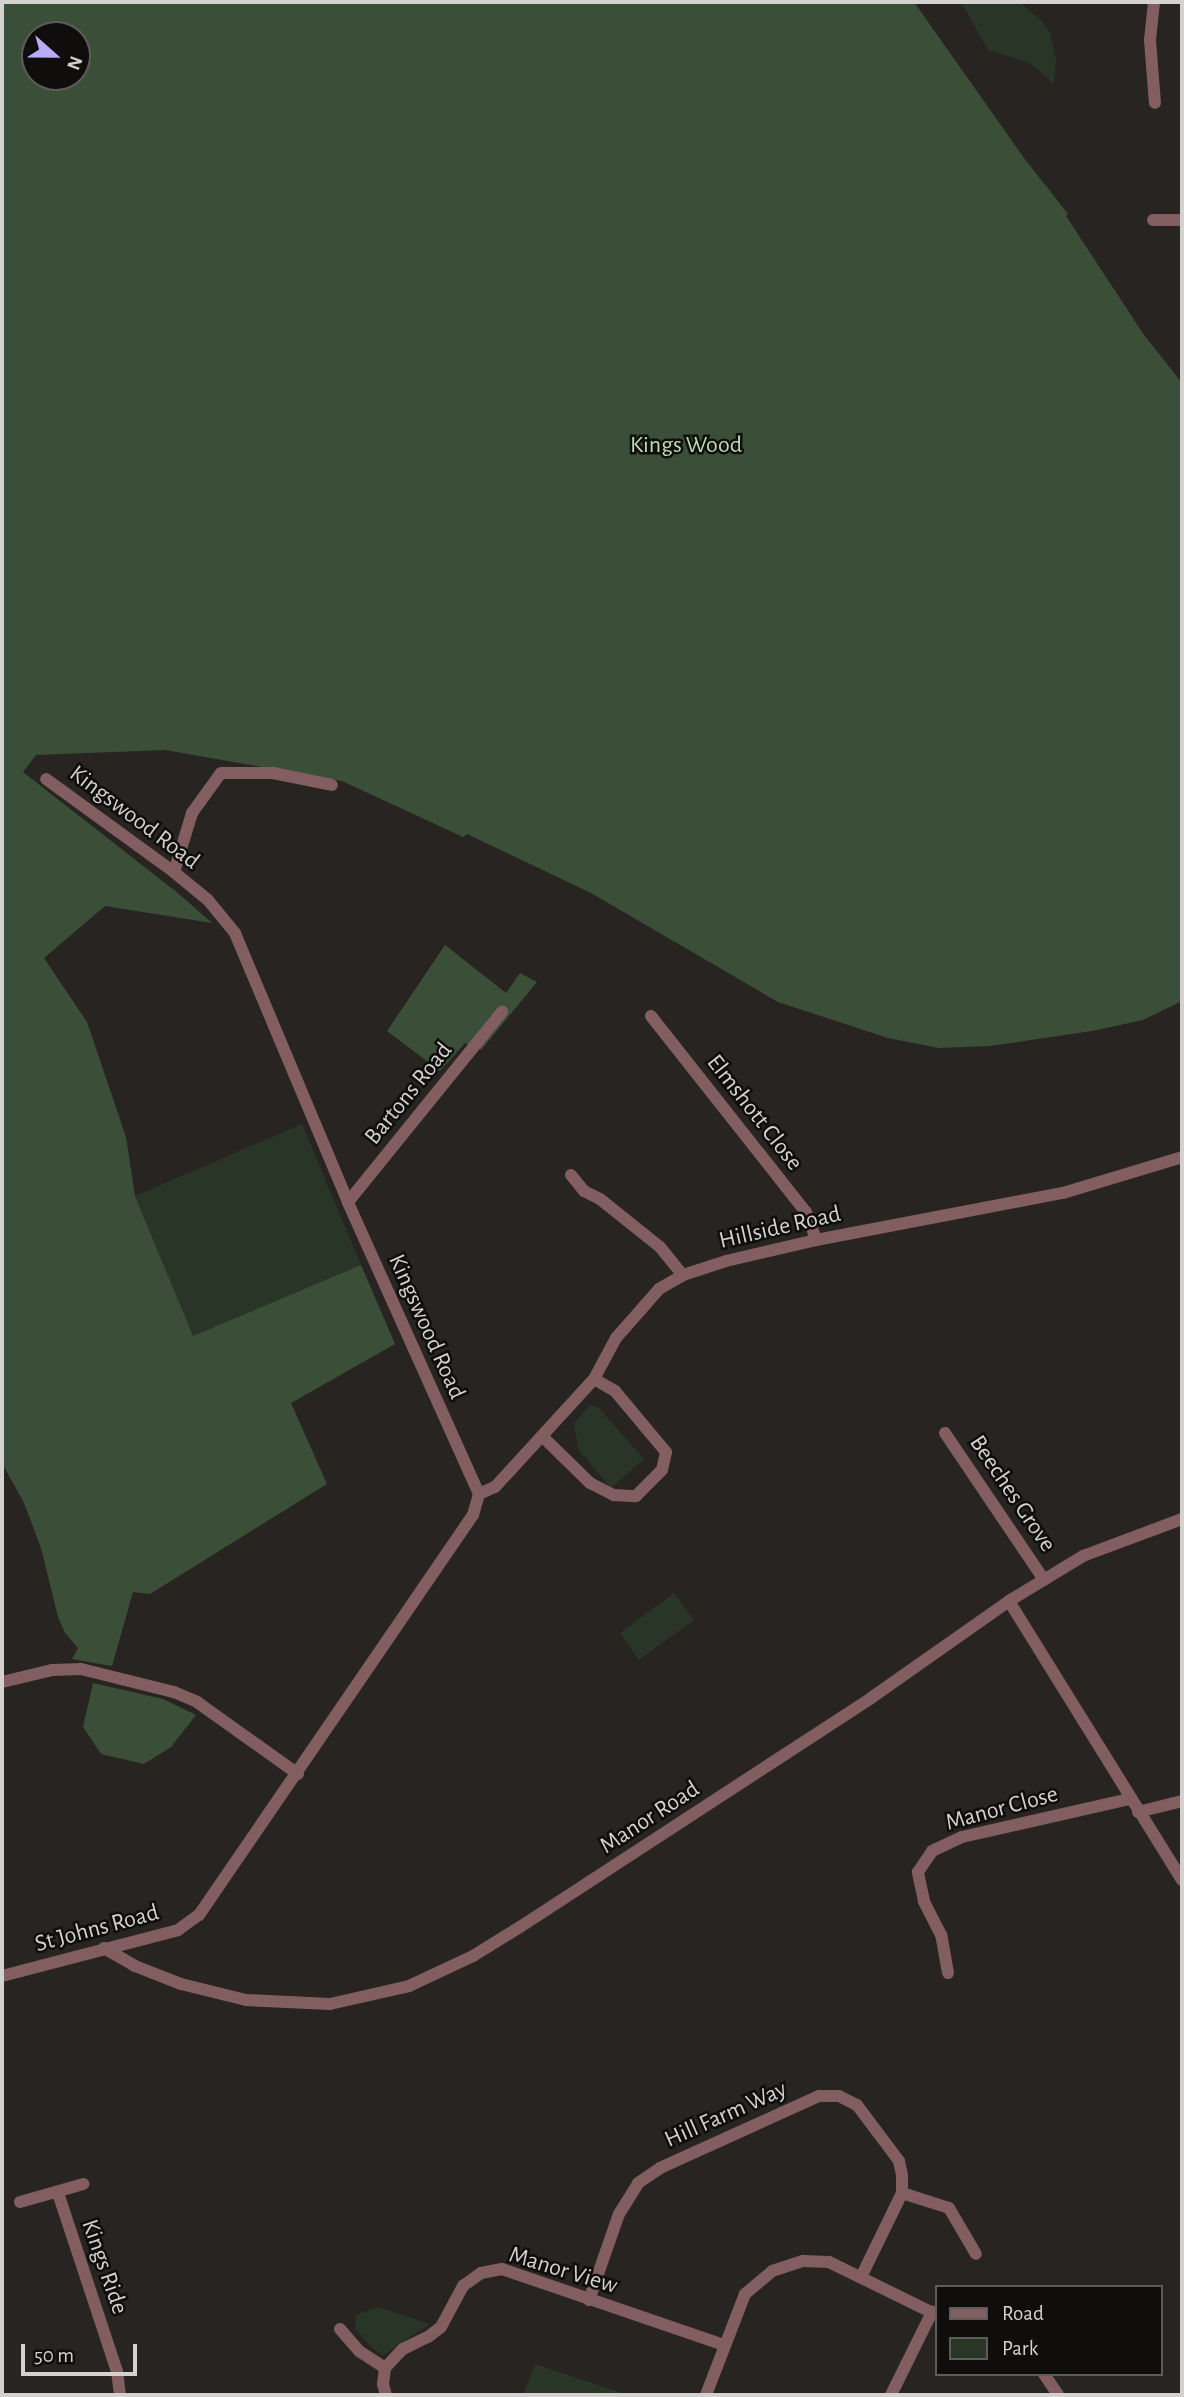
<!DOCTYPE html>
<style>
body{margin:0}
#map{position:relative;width:1184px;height:2397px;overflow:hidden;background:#272421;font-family:"Alegreya Sans",sans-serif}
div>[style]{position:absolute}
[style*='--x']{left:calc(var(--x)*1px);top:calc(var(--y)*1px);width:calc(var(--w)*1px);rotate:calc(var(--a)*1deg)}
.green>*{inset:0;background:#293627}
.forest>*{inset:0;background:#3b4f38}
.street>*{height:12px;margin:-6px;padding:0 6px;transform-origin:6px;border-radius:6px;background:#835e61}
span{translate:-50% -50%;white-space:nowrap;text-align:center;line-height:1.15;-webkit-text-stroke:5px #0f0e0c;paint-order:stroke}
.park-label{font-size:24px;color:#b7dfb0}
.street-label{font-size:24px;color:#d4d2d0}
.frame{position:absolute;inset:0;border:4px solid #d4d2d0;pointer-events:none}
.legend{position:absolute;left:935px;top:2285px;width:228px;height:91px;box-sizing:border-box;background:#0f0e0c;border:2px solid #5e5c5a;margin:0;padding:9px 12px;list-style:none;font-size:21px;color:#d4d2d0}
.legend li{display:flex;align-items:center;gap:14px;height:35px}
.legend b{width:35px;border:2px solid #5e5c5a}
.north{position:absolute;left:21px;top:21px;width:70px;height:70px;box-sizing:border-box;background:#0f0e0c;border:2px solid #5e5c5a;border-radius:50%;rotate:111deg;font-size:19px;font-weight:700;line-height:28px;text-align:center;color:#d4d2d0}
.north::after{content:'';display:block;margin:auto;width:24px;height:32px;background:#b8abf7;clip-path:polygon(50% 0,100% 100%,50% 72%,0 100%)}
.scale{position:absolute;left:21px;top:2344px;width:116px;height:32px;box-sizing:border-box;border:4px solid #d4d2d0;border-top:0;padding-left:9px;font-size:21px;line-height:24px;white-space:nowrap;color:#d4d2d0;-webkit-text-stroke:5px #0f0e0c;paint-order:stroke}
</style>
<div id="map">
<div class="green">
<div style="clip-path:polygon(961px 2px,1019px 2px,1041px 20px,1050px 33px,1056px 59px,1054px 84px,1030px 63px,988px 50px)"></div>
<div style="clip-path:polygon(302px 1124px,361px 1265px,193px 1337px,135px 1196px)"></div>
<div style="clip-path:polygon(590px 1405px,599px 1408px,644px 1459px,611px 1488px,578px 1449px,574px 1423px)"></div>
<div style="clip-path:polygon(674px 1593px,694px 1620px,639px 1660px,620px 1633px)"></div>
<div style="clip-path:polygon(378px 2307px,430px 2324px,383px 2355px,371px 2347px,355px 2328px,356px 2315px)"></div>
<div style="clip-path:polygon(535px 2364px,625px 2394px,523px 2395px)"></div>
</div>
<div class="forest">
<div style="clip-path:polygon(evenodd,2px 2px,914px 2px,1024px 158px,1068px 214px,1066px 216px,1144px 335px,1182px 383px,1182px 1001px,1143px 1020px,1092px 1031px,990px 1046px,939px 1048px,888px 1038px,778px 1002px,591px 893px,467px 834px,463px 837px,342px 781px,165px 750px,36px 755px,23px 772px,179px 894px,212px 923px,105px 906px,44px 958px,87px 1022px,126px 1137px,135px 1196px,193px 1336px,361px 1265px,395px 1344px,291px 1403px,327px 1484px,150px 1594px,133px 1592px,112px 1666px,72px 1659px,78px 1648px,65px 1633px,58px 1617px,41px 1548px,24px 1503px,2px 1463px,2px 2px,35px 35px,77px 35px,77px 77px,35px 77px,35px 35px)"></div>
<div style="clip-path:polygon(445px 945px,506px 993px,520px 973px,537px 982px,481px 1050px,465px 1043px,440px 1071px,387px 1031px)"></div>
<div style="clip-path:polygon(93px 1683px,163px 1699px,196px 1715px,171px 1747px,144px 1764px,101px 1754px,83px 1727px)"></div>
</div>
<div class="street">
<div style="--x:1154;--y:2;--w:38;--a:96"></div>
<div style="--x:1150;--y:40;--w:63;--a:85.5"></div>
<div style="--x:1153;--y:220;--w:29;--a:0"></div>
<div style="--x:174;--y:872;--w:62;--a:-73"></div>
<div style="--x:192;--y:813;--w:49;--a:-54.1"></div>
<div style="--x:221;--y:773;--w:52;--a:0"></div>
<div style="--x:273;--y:773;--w:60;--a:11.5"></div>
<div style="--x:651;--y:1016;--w:250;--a:51.7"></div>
<div style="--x:806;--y:1212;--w:30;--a:70"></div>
<div style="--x:571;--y:1175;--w:21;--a:51"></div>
<div style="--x:584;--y:1191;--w:18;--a:27"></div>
<div style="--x:600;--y:1199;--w:77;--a:38.7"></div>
<div style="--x:660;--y:1247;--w:36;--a:51"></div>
<div style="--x:348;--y:1202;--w:245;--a:-51"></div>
<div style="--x:945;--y:1433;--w:177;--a:56"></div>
<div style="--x:542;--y:1436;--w:67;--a:44.4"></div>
<div style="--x:590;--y:1483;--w:27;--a:27"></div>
<div style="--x:614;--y:1495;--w:22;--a:3"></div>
<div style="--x:636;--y:1496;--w:37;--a:-45"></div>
<div style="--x:662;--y:1470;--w:18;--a:-77"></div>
<div style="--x:666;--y:1452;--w:80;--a:-129.9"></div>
<div style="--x:615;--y:1391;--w:24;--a:-150"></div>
<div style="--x:479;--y:1494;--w:17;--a:-24"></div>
<div style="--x:495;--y:1487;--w:147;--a:-47.5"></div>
<div style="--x:594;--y:1379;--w:47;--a:-61.8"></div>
<div style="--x:616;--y:1338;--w:65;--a:-48.7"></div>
<div style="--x:659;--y:1289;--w:28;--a:-30"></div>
<div style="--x:683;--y:1275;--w:45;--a:-18"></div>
<div style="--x:726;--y:1261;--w:92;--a:-13.1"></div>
<div style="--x:816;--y:1240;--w:251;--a:-10.8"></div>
<div style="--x:1063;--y:1193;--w:124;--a:-16.8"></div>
<div style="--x:1009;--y:1601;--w:328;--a:58.2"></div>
<div style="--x:2;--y:1682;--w:51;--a:-13.5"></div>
<div style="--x:52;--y:1670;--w:29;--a:-2"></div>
<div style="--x:81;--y:1669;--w:96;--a:13.9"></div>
<div style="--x:174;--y:1692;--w:25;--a:23"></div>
<div style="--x:197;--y:1702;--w:124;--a:35.5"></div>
<div style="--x:1138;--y:1812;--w:45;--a:-14"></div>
<div style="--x:104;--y:1948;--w:36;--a:30"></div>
<div style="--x:135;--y:1966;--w:49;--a:21.4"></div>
<div style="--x:181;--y:1984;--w:67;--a:13.8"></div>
<div style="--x:246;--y:2000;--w:84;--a:2.7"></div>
<div style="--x:330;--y:2004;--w:81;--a:-12.8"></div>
<div style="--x:409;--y:1986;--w:71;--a:-25.1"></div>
<div style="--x:473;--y:1956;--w:55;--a:-31.7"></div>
<div style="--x:520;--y:1927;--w:419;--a:-33.1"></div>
<div style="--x:871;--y:1698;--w:169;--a:-35.1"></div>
<div style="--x:1009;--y:1601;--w:87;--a:-31.3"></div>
<div style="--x:1083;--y:1556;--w:106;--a:-20.5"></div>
<div style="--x:948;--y:1973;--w:39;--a:-100"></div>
<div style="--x:941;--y:1935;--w:38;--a:-117"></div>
<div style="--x:924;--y:1901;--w:30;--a:-102"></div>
<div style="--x:918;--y:1872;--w:25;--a:-56"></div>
<div style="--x:932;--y:1851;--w:33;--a:-25"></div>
<div style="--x:962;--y:1837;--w:171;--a:-12.8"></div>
<div style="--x:2;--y:1976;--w:182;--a:-14.6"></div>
<div style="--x:178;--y:1930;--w:26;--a:-36"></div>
<div style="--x:199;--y:1915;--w:485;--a:-55.6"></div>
<div style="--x:473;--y:1515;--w:22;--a:-74"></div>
<div style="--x:479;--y:1494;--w:320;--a:-114.2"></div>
<div style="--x:348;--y:1202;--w:292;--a:-112.8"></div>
<div style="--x:235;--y:933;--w:43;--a:-129.3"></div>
<div style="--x:208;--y:900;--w:44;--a:-140.5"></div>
<div style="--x:174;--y:872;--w:158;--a:-144"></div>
<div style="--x:58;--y:2193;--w:188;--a:71.7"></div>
<div style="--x:117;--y:2371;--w:24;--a:83"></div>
<div style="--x:902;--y:2193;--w:49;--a:17.7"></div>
<div style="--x:949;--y:2208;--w:53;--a:59.6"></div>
<div style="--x:20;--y:2202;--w:66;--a:-15.9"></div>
<div style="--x:589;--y:2300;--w:91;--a:-70.8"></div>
<div style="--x:619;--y:2214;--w:36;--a:-58"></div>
<div style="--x:638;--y:2183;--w:27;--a:-34"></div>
<div style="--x:660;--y:2168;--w:175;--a:-24.4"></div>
<div style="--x:819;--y:2096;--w:20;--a:0"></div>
<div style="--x:839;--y:2096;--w:20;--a:27"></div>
<div style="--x:857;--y:2105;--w:70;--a:53.1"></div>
<div style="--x:899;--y:2161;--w:14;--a:78"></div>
<div style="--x:902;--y:2175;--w:18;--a:90"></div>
<div style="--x:902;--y:2193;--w:93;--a:116"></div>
<div style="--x:340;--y:2329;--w:29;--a:49"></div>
<div style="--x:359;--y:2351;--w:31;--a:33"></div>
<div style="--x:385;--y:2368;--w:16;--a:97"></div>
<div style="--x:383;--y:2384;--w:11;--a:75"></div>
<div style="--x:385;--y:2368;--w:26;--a:-47"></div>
<div style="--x:403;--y:2349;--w:28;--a:-26"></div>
<div style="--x:428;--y:2337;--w:16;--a:-38"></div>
<div style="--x:441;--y:2327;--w:47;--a:-61.8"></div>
<div style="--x:463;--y:2286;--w:22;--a:-36"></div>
<div style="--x:481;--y:2273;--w:21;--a:-11"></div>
<div style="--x:502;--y:2269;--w:235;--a:18.9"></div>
<div style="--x:1044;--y:2374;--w:25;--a:56"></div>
<div style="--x:706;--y:2395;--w:108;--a:-68.9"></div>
<div style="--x:745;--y:2294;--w:35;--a:-40"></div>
<div style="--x:772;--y:2271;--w:33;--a:-18"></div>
<div style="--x:803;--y:2261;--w:26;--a:2"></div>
<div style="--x:829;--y:2262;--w:120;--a:26.1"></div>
<div style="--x:891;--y:2395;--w:93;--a:-63.7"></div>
</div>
<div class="park-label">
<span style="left:686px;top:446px">Kings Wood</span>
</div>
<div class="street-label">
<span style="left:134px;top:818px;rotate:37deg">Kingswood Road</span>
<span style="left:409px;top:1094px;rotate:-51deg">Bartons Road</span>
<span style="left:754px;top:1113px;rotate:52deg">Elmshott Close</span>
<span style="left:780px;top:1228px;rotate:-13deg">Hillside Road</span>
<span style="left:426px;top:1327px;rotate:66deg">Kingswood Road</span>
<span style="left:1012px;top:1494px;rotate:56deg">Beeches Grove</span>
<span style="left:1002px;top:1809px;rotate:-15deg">Manor Close</span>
<span style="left:650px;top:1818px;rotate:-33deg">Manor Road</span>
<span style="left:97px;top:1929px;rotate:-15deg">St Johns Road</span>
<span style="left:726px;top:2115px;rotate:-24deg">Hill Farm Way</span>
<span style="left:104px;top:2267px;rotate:71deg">Kings Ride</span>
<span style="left:563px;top:2271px;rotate:17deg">Manor View</span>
</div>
<div class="frame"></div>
<ul class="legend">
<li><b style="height:9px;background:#835e61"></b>Road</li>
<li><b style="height:19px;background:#293627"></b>Park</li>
</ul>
<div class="north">N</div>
<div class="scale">50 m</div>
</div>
